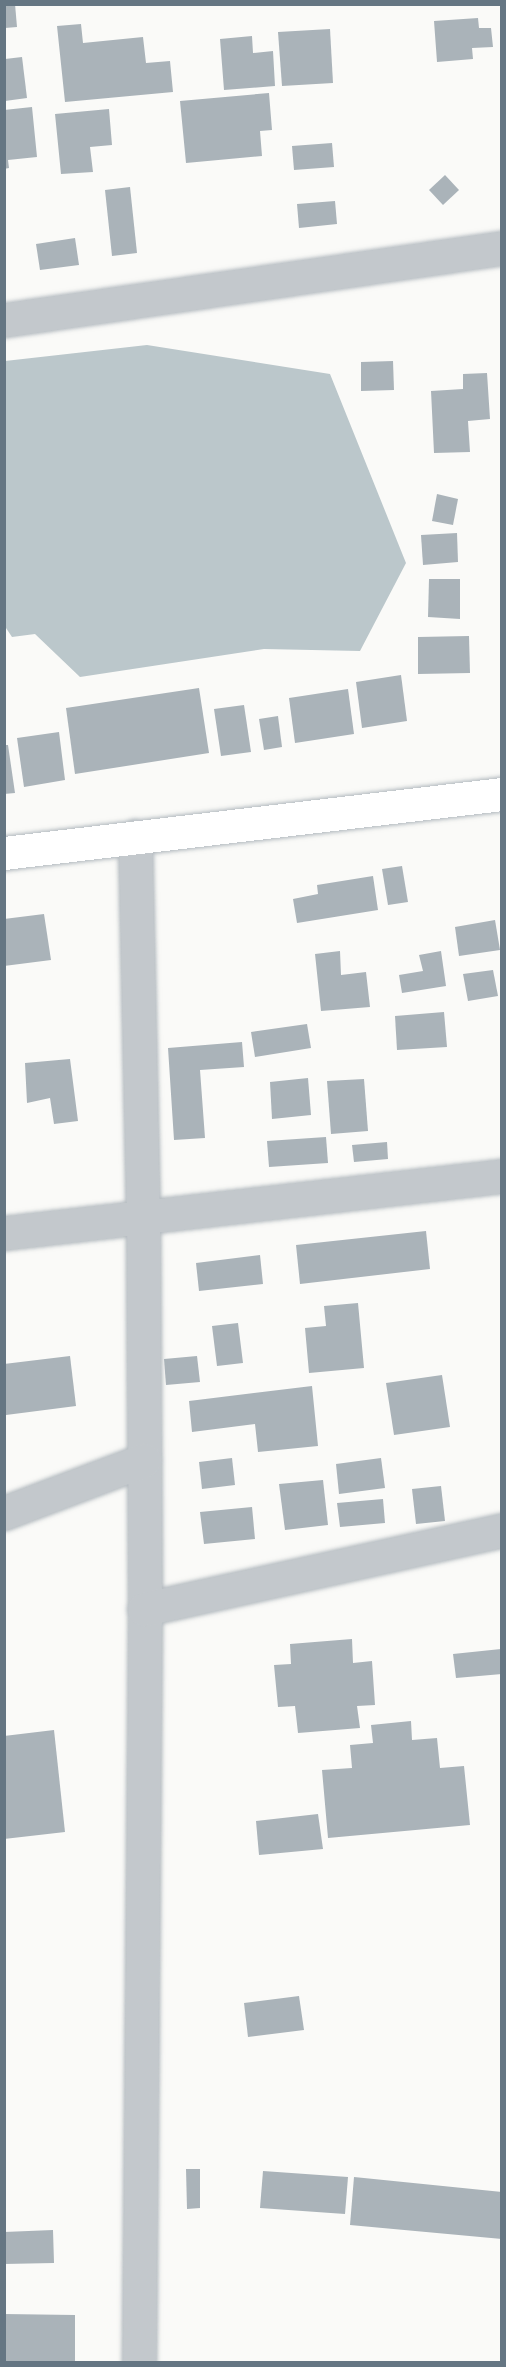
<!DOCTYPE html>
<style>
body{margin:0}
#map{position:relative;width:506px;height:2367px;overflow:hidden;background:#fafaf8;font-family:"PT Sans",sans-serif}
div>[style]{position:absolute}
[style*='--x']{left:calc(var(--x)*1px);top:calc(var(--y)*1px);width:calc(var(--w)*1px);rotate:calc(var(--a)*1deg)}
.water>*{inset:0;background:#bbc7cb}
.building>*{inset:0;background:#aab3b9}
.roads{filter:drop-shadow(0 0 2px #b3babf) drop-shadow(0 0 2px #b3babf)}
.minor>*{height:33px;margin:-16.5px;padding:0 16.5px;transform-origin:16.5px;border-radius:16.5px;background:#c3c8cc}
.secondary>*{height:33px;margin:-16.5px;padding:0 16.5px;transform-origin:16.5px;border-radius:16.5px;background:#fff}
span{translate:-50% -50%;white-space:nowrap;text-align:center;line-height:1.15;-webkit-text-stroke:6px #fff;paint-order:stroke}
.frame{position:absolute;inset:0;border:6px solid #657683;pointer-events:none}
</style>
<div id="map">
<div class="water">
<div style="clip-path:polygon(147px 345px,330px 374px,406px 563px,360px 651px,264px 649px,80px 677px,35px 634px,12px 637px,4px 625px,5px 361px)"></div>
</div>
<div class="building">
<div style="clip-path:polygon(5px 4px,15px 4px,17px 27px,5px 28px)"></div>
<div style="clip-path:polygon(478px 18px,479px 28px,491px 28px,493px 47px,472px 48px,473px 59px,437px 62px,434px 21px)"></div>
<div style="clip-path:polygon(81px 24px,83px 43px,143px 37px,146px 63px,170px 61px,173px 92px,65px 102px,57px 26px)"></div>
<div style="clip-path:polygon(330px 29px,333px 83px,282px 86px,278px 32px)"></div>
<div style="clip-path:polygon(252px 36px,253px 53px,273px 51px,275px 86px,224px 90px,220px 39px)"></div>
<div style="clip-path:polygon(22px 57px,27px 98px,5px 101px,5px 59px)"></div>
<div style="clip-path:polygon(269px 93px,272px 130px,260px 131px,262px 156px,186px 163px,180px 101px)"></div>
<div style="clip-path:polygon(32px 107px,37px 157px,8px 160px,9px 168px,4px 169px,4px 110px)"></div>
<div style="clip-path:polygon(109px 109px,112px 145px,90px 147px,93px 172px,61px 174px,55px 114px)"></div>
<div style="clip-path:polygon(332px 143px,334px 167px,294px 170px,292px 146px)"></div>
<div style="clip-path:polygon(445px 175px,459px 190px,443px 205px,429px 190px)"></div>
<div style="clip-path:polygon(130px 187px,137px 253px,112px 256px,105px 190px)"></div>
<div style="clip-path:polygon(335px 201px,337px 224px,299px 228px,297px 204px)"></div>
<div style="clip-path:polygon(75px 238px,79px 265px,40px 270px,36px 244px)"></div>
<div style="clip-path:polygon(393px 361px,394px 390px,361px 391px,361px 362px)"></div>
<div style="clip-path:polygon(487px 373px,490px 419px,468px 421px,470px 452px,434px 453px,431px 391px,463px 389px,463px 374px)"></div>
<div style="clip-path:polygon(437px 494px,458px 499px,453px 525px,432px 521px)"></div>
<div style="clip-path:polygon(457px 533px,458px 562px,423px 565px,421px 535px)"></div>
<div style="clip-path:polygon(429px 579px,460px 579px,460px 619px,428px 617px)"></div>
<div style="clip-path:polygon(469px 636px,470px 673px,418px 674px,418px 637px)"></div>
<div style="clip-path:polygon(401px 675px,407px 721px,362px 728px,356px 682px)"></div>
<div style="clip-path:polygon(199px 688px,209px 753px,75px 774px,66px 708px)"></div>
<div style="clip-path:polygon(348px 689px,354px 734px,295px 743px,289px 698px)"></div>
<div style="clip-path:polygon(244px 705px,251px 752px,221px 756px,214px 709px)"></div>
<div style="clip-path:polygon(278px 716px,282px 747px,264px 750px,259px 719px)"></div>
<div style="clip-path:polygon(59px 732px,65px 780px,24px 787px,17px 738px)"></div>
<div style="clip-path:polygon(4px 745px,8px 745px,15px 793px,4px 794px)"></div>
<div style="clip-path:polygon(402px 866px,408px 902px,388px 905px,382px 869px)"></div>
<div style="clip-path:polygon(373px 876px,378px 910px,297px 923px,293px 899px,318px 894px,317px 885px)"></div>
<div style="clip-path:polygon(44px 914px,51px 960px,4px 966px,4px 919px)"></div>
<div style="clip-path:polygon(495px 920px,500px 950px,459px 956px,455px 927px)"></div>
<div style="clip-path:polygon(340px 951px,341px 975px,366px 972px,370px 1007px,321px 1011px,315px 954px)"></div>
<div style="clip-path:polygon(441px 951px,446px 986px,402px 993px,399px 975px,423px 971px,419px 955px)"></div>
<div style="clip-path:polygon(493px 970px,498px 996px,468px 1001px,463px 974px)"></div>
<div style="clip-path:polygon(444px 1012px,447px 1047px,397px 1050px,395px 1016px)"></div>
<div style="clip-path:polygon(307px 1024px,311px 1048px,255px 1057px,251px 1032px)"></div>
<div style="clip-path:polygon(242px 1042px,244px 1067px,200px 1070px,205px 1138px,174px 1140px,168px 1048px)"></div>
<div style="clip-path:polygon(70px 1059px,78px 1121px,54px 1124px,50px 1098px,27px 1103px,25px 1063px)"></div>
<div style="clip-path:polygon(308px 1078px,311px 1115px,272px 1119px,270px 1082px)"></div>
<div style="clip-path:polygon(364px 1079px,368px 1131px,331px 1134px,327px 1081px)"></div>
<div style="clip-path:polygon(326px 1137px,328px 1163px,269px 1167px,267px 1141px)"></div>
<div style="clip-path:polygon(387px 1142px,388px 1159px,354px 1162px,352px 1145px)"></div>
<div style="clip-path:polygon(426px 1231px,430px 1269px,300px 1284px,296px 1245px)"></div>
<div style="clip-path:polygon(260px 1255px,263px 1284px,199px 1291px,196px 1263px)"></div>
<div style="clip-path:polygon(358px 1303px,364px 1368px,309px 1373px,305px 1328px,326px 1326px,324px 1306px)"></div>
<div style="clip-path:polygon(238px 1323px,243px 1363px,217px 1366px,212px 1326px)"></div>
<div style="clip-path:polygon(70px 1356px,76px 1406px,6px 1415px,4px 1364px)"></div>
<div style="clip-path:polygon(197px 1356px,200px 1382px,166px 1385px,164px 1359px)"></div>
<div style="clip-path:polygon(442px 1375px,450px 1427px,394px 1435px,386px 1383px)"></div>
<div style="clip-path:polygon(312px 1386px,318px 1446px,258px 1452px,255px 1424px,192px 1432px,189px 1401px)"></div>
<div style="clip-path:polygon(232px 1458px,235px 1485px,202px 1489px,199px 1462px)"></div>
<div style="clip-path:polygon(381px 1458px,385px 1488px,339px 1494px,336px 1464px)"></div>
<div style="clip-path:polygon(323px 1480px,328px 1525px,285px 1530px,279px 1484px)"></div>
<div style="clip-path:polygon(441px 1486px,445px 1521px,416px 1524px,412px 1489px)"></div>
<div style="clip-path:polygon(383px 1499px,385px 1523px,340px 1527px,337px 1503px)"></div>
<div style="clip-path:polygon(252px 1507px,255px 1539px,204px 1544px,200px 1512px)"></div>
<div style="clip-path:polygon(352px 1639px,353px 1663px,372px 1661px,375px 1705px,357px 1706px,360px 1728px,298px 1733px,295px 1706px,278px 1707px,274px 1665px,291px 1664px,290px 1644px)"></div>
<div style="clip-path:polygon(501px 1649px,502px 1674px,456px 1678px,453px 1654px)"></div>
<div style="clip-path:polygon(411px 1721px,412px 1740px,437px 1738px,440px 1768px,464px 1766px,470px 1825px,328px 1838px,322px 1770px,352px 1768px,350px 1745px,373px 1743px,371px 1725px)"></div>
<div style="clip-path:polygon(54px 1730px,65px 1832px,4px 1839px,4px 1736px)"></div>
<div style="clip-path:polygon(318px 1814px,323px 1849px,259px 1855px,256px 1821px)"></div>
<div style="clip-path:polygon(299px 1996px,304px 2030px,248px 2037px,244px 2003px)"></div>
<div style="clip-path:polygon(186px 2169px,200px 2169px,200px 2208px,187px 2209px)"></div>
<div style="clip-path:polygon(263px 2171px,348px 2177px,345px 2214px,260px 2208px)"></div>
<div style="clip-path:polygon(354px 2177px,502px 2192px,502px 2239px,350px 2225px)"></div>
<div style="clip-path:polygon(53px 2230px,54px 2263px,4px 2264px,4px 2232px)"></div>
<div style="clip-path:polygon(4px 2314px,75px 2315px,75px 2362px,4px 2362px)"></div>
</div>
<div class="roads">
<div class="minor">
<div style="--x:4;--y:320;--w:503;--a:-8.23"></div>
<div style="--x:135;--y:836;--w:380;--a:88.8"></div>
<div style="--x:143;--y:1216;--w:397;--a:89.7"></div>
<div style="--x:145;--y:1613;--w:749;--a:90.46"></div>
<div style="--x:4;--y:1233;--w:501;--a:-6.53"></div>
<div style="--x:4;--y:1513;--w:150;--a:-20.7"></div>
<div style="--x:144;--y:1609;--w:367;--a:-12.4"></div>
</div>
<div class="secondary">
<div style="--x:4;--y:853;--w:501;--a:-6.76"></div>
</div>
</div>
<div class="frame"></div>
</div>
